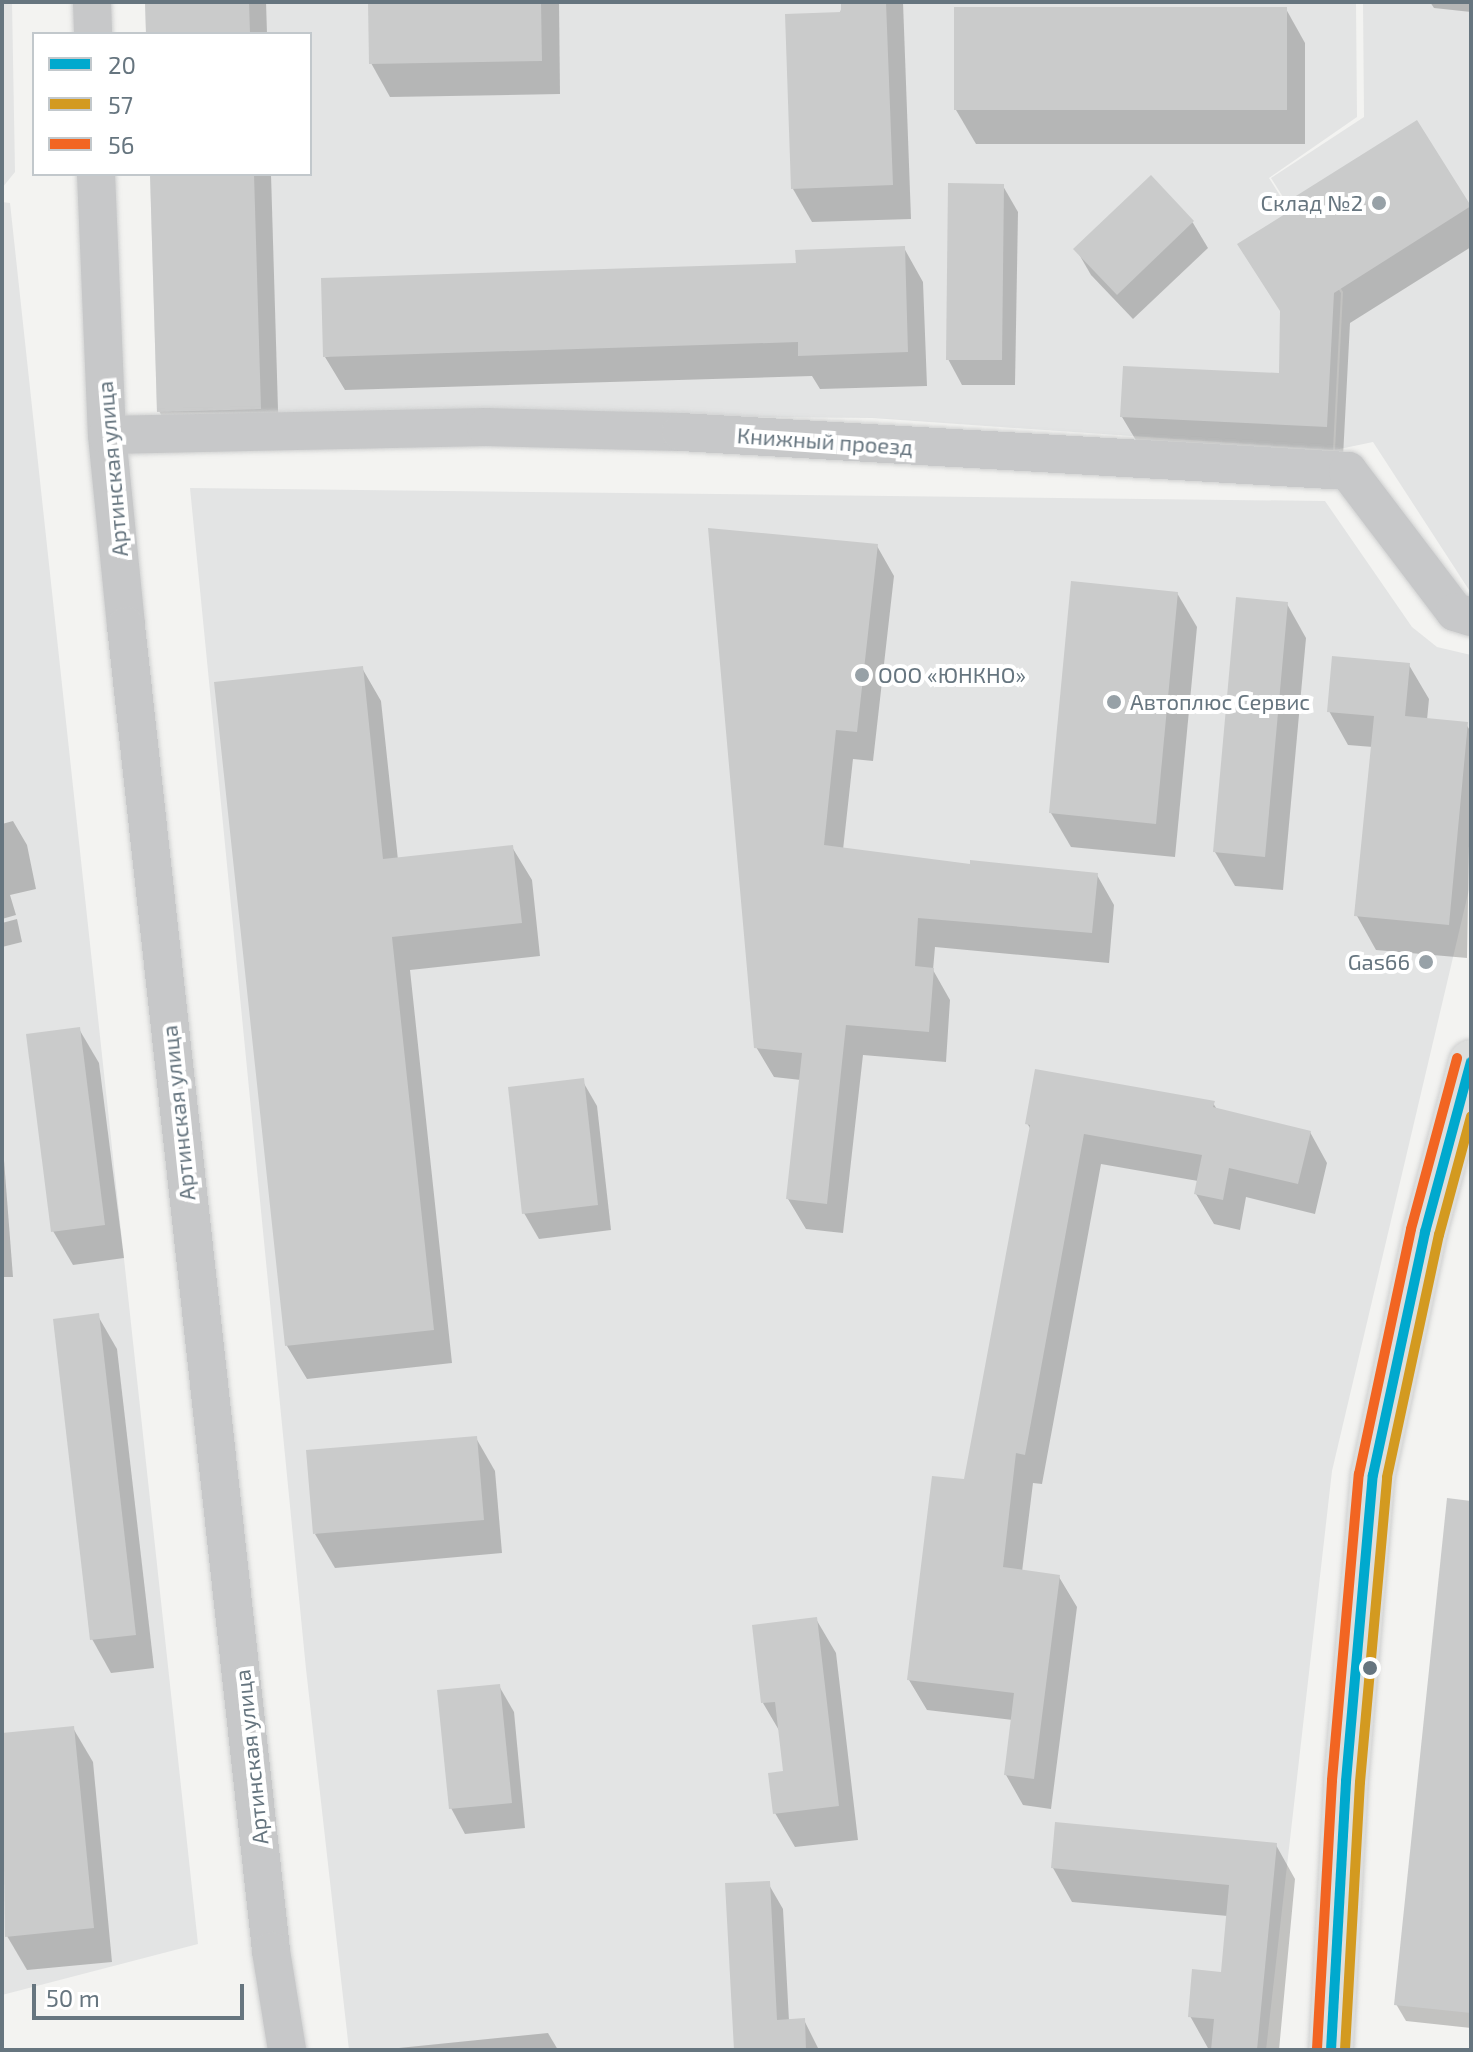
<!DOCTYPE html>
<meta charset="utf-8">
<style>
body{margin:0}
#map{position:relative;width:1473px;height:2052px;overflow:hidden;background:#f3f3f1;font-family:"Exo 2",sans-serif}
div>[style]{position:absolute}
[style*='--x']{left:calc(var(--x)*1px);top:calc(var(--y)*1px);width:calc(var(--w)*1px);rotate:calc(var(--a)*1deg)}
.built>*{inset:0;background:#e3e4e4}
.shadow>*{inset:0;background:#0003}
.building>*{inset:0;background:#cacbcb}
.roads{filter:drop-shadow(0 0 2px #d0d1d1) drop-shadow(0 0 2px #d0d1d1)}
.minor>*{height:38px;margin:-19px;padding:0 19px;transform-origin:19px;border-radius:19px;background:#c7c8c9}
.major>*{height:44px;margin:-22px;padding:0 22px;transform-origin:22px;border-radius:22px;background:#dddedd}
.bus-1>*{height:10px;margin:-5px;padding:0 5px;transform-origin:5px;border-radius:5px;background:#00a9ce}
.bus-2>*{height:10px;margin:-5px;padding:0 5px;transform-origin:5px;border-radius:5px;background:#d39a20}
.bus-3>*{height:10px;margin:-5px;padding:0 5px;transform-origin:5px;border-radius:5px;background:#f26522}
.dots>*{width:22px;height:22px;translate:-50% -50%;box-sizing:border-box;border:4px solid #fff;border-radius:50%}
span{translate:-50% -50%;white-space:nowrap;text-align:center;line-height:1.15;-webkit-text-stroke:8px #fff;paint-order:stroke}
.poi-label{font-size:22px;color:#66757f}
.right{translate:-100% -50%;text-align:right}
.left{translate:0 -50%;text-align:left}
.street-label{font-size:22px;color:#66757f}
.frame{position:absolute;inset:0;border:4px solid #66757f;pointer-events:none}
.legend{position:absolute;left:32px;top:32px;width:280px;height:144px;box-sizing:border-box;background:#fff;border:2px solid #c2c8cc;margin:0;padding:10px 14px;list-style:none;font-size:24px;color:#66757f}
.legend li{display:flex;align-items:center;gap:16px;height:40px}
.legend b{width:40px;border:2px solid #c2c8cc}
.scale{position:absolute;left:32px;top:1984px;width:212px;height:36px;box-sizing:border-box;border:4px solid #66757f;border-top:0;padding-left:10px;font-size:24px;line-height:28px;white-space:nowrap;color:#66757f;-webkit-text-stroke:6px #fff;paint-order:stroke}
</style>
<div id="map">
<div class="built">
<div style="clip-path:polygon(2px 2px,12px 2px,15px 172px,2px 188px)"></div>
<div style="clip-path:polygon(145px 2px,1356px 2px,1357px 117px,1269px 178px,1341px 293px,1333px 450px,872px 418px,157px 412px,150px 174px,310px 174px,310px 34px,146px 34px)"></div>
<div style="clip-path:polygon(1363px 2px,1471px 2px,1471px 593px,1373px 442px,1335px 450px,1343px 292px,1271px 178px,1364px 117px)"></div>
<div style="clip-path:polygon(2px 202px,10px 203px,198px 1944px,2px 1995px)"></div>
<div style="clip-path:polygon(190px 488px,1325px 501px,1412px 627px,1437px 647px,1471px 655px,1471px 881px,1332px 1471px,1266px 2050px,349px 2050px,306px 1669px)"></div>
</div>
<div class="shadow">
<div style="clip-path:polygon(147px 2px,266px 2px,267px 34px,148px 34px)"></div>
<div style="clip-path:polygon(370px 2px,559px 2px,560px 94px,390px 97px,371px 63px)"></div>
<div style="clip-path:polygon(843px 2px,903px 2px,911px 219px,812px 222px,793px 189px)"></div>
<div style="clip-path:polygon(1430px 2px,1471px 2px,1471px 12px,1434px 8px)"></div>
<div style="clip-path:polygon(1286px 9px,1305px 43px,1305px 144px,976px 144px,956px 110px)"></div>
<div style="clip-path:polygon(1417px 122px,1471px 210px,1471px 247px,1350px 323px,1343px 457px,1140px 447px,1122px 417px,1281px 375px,1295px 209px)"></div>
<div style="clip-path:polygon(152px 174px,271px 174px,279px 443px,178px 445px,159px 411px)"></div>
<div style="clip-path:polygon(1151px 178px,1193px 223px,1208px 248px,1133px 319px,1091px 275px,1076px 249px)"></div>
<div style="clip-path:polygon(1003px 186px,1018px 212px,1015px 385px,962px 385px,948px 359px)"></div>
<div style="clip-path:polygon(904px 248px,923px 282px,927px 386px,820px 389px,812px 376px,345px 390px,325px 357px)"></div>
<div style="clip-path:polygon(877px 546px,894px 576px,873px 761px,853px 759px,843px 850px,971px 867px,1097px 875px,1114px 905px,1109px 963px,935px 947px,933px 970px,950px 1000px,946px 1062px,863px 1055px,843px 1233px,806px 1229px,788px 1199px,801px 1080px,774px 1077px,756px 1047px)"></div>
<div style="clip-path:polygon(1177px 593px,1197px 627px,1175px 857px,1071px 847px,1051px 813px)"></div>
<div style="clip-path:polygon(1287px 604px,1306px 638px,1283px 890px,1235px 886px,1215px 852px)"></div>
<div style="clip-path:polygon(1409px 665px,1429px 699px,1427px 720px,1466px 724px,1471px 732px,1467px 958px,1376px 950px,1357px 916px,1373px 747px,1348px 745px,1329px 711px)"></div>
<div style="clip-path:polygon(362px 668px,381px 701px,398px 860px,512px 847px,532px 880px,540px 956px,410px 970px,452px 1363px,307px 1379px,287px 1346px)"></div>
<div style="clip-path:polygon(13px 821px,27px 845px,36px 889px,10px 895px,16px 915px,2px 919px,2px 824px)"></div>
<div style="clip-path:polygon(17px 919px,22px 942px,2px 947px,2px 923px)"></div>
<div style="clip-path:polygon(79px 1029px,99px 1063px,124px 1258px,73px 1265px,53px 1231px)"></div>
<div style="clip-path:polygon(582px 1080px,597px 1106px,611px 1230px,539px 1239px,524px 1213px)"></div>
<div style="clip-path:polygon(1213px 1103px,1218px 1111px,1310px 1132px,1327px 1163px,1315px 1214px,1246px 1197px,1240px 1230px,1214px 1224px,1196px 1194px,1198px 1181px,1101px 1164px,1042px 1484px,1033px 1483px,1022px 1572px,1059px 1577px,1077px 1607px,1051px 1809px,1023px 1805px,1006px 1775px,1013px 1720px,927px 1710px,909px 1680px,966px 1482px,1031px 1130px,1027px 1123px)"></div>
<div style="clip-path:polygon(2px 1134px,13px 1277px,2px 1277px)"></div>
<div style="clip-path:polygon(98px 1316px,117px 1349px,154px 1668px,111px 1673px,92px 1639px)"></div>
<div style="clip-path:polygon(476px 1438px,495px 1471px,502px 1553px,335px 1568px,315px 1534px)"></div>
<div style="clip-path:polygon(1471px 1503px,1471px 2028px,1406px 2021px,1396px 2004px)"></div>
<div style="clip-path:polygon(816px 1619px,836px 1653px,858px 1840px,795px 1847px,775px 1813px,785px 1773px,780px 1732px,763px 1703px)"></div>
<div style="clip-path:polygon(499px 1686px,514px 1712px,525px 1828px,465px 1834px,451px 1808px)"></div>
<div style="clip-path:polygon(73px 1728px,93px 1762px,112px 1962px,27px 1970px,7px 1936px,2px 1735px)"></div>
<div style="clip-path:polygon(1276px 1845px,1295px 1879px,1279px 2050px,1209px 2050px,1190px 2016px,1223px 1974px,1228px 1916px,1072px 1902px,1053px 1868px)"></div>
<div style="clip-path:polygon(768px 1883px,783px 1909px,789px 2021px,804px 2020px,819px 2050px,736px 2050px)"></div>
<div style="clip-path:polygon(548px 2033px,558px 2050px,379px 2050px)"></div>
</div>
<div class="building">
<div style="clip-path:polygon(145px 2px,249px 2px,250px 34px,146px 34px)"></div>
<div style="clip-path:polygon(368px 2px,541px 2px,542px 61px,369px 64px)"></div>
<div style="clip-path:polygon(841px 2px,886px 2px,893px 185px,791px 189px,785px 14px,841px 12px)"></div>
<div style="clip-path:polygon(954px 7px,1287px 7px,1287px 110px,954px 110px)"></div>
<div style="clip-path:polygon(1417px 120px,1471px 206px,1334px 293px,1327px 427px,1120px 417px,1123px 366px,1279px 373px,1280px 311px,1237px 244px,1293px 209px,1288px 201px)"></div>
<div style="clip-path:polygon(150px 174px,254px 174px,261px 409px,157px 412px)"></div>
<div style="clip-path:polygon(1151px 175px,1194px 221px,1117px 295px,1073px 249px)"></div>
<div style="clip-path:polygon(948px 183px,1004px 184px,1002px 360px,946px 360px)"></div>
<div style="clip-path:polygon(905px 246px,908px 352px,798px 356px,798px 342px,323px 357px,321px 278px,796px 263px,795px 250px)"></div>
<div style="clip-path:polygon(708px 528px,878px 544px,857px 732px,836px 730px,824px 845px,970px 864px,970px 860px,1098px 873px,1092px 933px,918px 918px,915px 966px,934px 968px,929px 1032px,846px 1025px,827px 1204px,786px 1199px,802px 1053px,754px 1048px)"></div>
<div style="clip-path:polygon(1071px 581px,1178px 592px,1156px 824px,1049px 813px)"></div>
<div style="clip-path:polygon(1236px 597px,1288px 602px,1265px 857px,1213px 852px)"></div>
<div style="clip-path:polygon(1332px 656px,1410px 663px,1405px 716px,1468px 722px,1449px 925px,1354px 916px,1374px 716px,1327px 712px)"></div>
<div style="clip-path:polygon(363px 666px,383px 859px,513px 845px,522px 923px,392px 937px,434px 1330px,285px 1346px,214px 682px)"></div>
<div style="clip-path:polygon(80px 1027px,105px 1225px,51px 1232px,26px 1034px)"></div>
<div style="clip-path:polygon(1035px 1069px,1215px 1101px,1213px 1107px,1311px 1131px,1298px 1184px,1229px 1168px,1223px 1200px,1194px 1194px,1202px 1155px,1084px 1134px,1025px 1455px,1016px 1453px,1003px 1567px,1060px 1575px,1034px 1779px,1004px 1775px,1014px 1693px,907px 1680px,932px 1476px,964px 1479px,1030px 1125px,1025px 1124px)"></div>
<div style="clip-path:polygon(584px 1078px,598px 1205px,522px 1214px,508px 1087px)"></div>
<div style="clip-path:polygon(99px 1313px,136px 1635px,90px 1640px,53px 1319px)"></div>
<div style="clip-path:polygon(477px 1436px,484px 1520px,313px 1534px,306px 1450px)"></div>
<div style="clip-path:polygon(1447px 1498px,1471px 1501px,1471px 2013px,1394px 2005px)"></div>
<div style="clip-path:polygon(817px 1617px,839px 1806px,773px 1814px,768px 1773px,783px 1771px,775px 1702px,761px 1703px,752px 1625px)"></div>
<div style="clip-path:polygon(500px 1684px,512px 1803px,449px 1809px,437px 1690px)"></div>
<div style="clip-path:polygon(74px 1726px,94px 1928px,5px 1937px,2px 1733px)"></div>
<div style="clip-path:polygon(1055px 1822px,1277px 1843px,1257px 2050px,1211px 2050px,1214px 2019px,1188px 2017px,1192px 1969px,1221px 1972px,1229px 1885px,1051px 1868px)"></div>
<div style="clip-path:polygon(770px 1881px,777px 2020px,805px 2018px,806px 2050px,734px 2050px,725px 1883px)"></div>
</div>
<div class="roads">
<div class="minor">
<div style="--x:92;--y:2;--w:32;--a:88"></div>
<div style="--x:96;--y:174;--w:261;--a:87.6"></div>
<div style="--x:107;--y:435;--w:192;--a:84.3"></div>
<div style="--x:126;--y:626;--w:1333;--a:83.75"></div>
<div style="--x:271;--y:1951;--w:100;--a:80.8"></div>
<div style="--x:107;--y:435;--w:379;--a:-1.2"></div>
<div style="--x:486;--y:427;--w:195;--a:1.5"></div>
<div style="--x:681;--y:432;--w:668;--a:3.35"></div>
<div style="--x:1348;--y:471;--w:177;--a:52.8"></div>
<div style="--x:1455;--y:612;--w:17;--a:17"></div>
</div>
<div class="major">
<div style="--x:1331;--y:2050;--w:269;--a:-86.8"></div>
<div style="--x:1346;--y:1781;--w:307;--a:-85"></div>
<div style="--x:1373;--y:1475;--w:249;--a:-77.9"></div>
<div style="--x:1425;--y:1232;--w:176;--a:-74.9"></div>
</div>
</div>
<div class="bus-1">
<div style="--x:1331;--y:2050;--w:269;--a:-86.8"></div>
<div style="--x:1346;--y:1781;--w:307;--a:-85"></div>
<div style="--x:1373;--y:1475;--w:249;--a:-77.9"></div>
<div style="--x:1425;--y:1232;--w:176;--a:-74.9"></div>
</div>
<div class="bus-2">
<div style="--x:1345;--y:2050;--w:268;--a:-86.8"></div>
<div style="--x:1360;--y:1782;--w:306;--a:-84.9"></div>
<div style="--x:1387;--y:1477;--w:248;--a:-77.9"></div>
<div style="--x:1439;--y:1235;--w:123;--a:-74.9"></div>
</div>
<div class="bus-3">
<div style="--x:1317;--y:2049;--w:269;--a:-86.8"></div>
<div style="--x:1332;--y:1780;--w:307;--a:-85"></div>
<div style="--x:1359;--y:1474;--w:250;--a:-78"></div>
<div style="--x:1411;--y:1229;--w:177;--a:-74.9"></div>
</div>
<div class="dots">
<div style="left:1379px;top:203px;background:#97a1a7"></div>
<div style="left:862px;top:675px;background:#97a1a7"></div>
<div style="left:1114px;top:702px;background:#97a1a7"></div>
<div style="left:1426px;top:962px;background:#97a1a7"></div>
<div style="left:1370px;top:1668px;background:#66757f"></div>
</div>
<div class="poi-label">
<span class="right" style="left:1363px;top:203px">Склад №2</span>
<span class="left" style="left:878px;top:675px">ООО «ЮНКНО»</span>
<span class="left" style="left:1130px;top:702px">Автоплюс Сервис</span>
<span class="right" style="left:1410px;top:962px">Gas66</span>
</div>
<div class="street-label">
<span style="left:825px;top:441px;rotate:4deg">Книжный проезд</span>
<span style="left:112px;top:469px;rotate:-95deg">Артинская улица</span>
<span style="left:178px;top:1113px;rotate:-96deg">Артинская улица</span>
<span style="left:251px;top:1757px;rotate:-96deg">Артинская улица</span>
</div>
<div class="frame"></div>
<ul class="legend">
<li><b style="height:10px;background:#00a9ce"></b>20</li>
<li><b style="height:10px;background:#d39a20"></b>57</li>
<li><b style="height:10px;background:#f26522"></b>56</li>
</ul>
<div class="scale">50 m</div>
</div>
